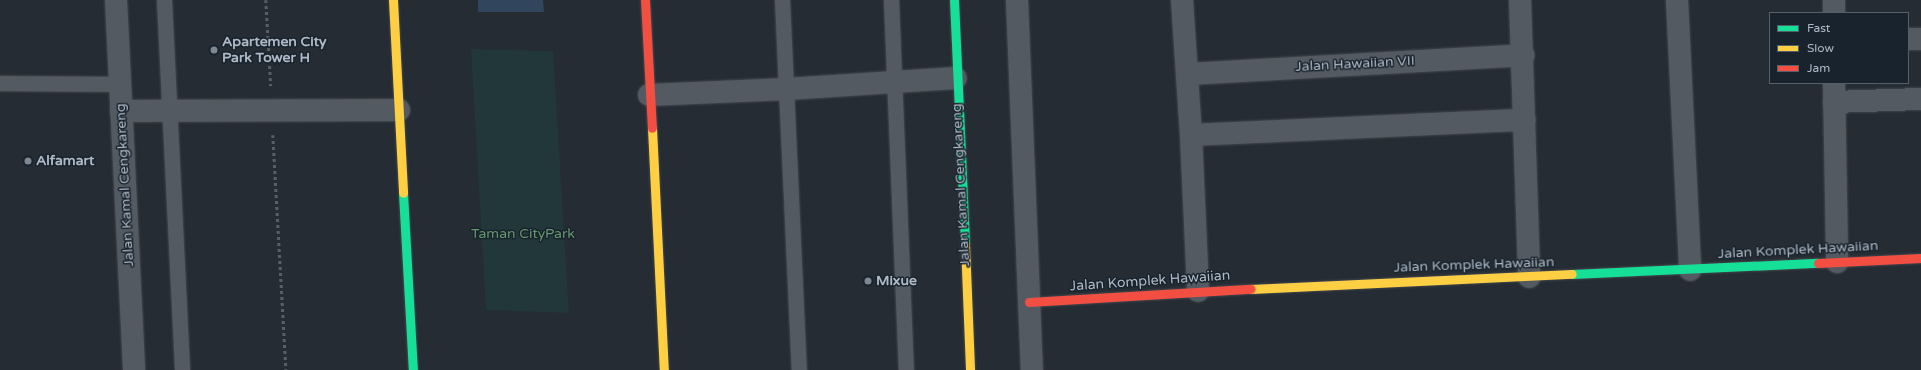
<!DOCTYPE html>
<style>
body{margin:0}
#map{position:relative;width:1921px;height:370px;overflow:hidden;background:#252c33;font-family:"Varela Round",sans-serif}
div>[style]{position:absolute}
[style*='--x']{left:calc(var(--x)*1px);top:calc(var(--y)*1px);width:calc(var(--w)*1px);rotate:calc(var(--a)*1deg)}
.green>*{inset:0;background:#223739}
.water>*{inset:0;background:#31465d}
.path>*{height:2.5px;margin-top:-1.25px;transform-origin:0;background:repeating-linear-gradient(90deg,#585f65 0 3px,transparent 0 6px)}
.roads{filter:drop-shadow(0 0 1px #42484e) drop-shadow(0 0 1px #42484e)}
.lane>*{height:15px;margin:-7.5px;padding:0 7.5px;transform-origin:7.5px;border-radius:7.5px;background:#545a62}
.street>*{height:22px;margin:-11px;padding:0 11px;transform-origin:11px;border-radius:11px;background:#545a62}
.fast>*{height:9px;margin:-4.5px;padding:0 4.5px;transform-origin:4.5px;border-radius:4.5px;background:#16e098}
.slow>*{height:9px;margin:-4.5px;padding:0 4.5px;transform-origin:4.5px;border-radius:4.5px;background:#ffcf43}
.jam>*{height:9px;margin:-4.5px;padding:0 4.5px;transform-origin:4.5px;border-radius:4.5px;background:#f24e42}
.dots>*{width:11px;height:11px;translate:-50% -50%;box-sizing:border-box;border:2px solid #19232d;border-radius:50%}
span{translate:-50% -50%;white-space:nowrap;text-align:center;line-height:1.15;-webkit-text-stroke:3px #19232d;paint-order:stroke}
.poi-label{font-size:14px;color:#adb9c6;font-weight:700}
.left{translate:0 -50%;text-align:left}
.street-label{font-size:14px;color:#adb9c6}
.park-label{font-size:14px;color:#64976c}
.legend{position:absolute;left:1769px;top:12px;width:140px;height:72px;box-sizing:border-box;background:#19232d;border:1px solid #545f6a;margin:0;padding:5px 7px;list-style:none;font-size:12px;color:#adb9c6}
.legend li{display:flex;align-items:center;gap:8px;height:20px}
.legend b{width:20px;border:1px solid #545f6a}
</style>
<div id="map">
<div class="green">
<div style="clip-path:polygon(471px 49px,553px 51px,569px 313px,486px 310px)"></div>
</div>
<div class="water">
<div style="clip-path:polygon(478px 0,543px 0,544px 12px,478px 12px)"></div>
</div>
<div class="path">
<div style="--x:266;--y:0;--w:86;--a:86.7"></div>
<div style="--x:273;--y:135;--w:235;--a:86.8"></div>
</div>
<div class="roads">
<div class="lane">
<div style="--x:164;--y:0;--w:370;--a:87.2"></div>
<div style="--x:782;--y:0;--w:370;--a:87.4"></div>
<div style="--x:891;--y:0;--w:370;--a:87.7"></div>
<div style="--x:0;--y:83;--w:119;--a:0.5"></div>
</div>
<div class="street">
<div style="--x:116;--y:0;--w:370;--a:87.2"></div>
<div style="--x:1017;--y:0;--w:370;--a:87.7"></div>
<div style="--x:1182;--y:0;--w:135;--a:86.2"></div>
<div style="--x:1191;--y:135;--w:156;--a:87.4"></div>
<div style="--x:1520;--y:0;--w:277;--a:88.1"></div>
<div style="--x:1677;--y:0;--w:270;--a:87.2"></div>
<div style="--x:1834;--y:13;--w:13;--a:-90"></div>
<div style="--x:1908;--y:39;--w:13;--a:0"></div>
<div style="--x:1188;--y:74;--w:336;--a:-3.2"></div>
<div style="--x:1834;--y:83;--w:179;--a:89"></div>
<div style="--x:649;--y:95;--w:138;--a:-2.5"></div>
<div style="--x:787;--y:89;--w:169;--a:-3.7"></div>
<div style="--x:1834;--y:102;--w:87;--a:-2"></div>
<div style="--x:121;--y:111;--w:278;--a:-0.2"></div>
<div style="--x:1191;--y:135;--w:334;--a:-2.6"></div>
</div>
<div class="fast">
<div style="--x:954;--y:0;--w:244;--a:87.4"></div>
<div style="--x:403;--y:193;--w:177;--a:86.8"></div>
<div style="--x:1572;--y:274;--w:246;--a:-2.6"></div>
</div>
<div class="slow">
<div style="--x:393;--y:0;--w:193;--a:87"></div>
<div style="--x:652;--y:128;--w:242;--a:87.2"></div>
<div style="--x:965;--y:244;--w:126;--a:87.7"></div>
<div style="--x:1251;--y:289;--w:321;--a:-2.7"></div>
</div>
<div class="jam">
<div style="--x:645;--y:0;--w:128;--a:86.9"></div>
<div style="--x:1818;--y:263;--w:103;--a:-2.8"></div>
<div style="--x:1029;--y:302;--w:222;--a:-3.4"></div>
</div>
</div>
<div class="dots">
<div style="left:214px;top:50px;background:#7d8893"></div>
<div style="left:28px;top:161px;background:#7d8893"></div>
<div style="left:868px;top:281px;background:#7d8893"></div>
</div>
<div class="poi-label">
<span class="left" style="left:222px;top:50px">Apartemen City<br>Park Tower H</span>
<span class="left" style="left:36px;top:161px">Alfamart</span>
<span class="left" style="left:876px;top:281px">Mixue</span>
</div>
<div class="street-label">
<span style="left:1355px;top:64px;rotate:-3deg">Jalan Hawaiian VII</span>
<span style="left:125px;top:185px;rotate:-93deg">Jalan Kamal Cengkareng</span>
<span style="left:961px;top:185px;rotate:-93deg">Jalan Kamal Cengkareng</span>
<span style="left:1798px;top:250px;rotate:-3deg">Jalan Komplek Hawaiian</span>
<span style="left:1474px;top:265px;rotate:-2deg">Jalan Komplek Hawaiian</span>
<span style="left:1150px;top:281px;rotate:-4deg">Jalan Komplek Hawaiian</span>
</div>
<div class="park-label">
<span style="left:523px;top:234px">Taman CityPark</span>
</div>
<ul class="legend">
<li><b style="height:5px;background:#16e098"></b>Fast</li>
<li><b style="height:5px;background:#ffcf43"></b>Slow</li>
<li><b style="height:5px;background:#f24e42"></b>Jam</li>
</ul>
</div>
